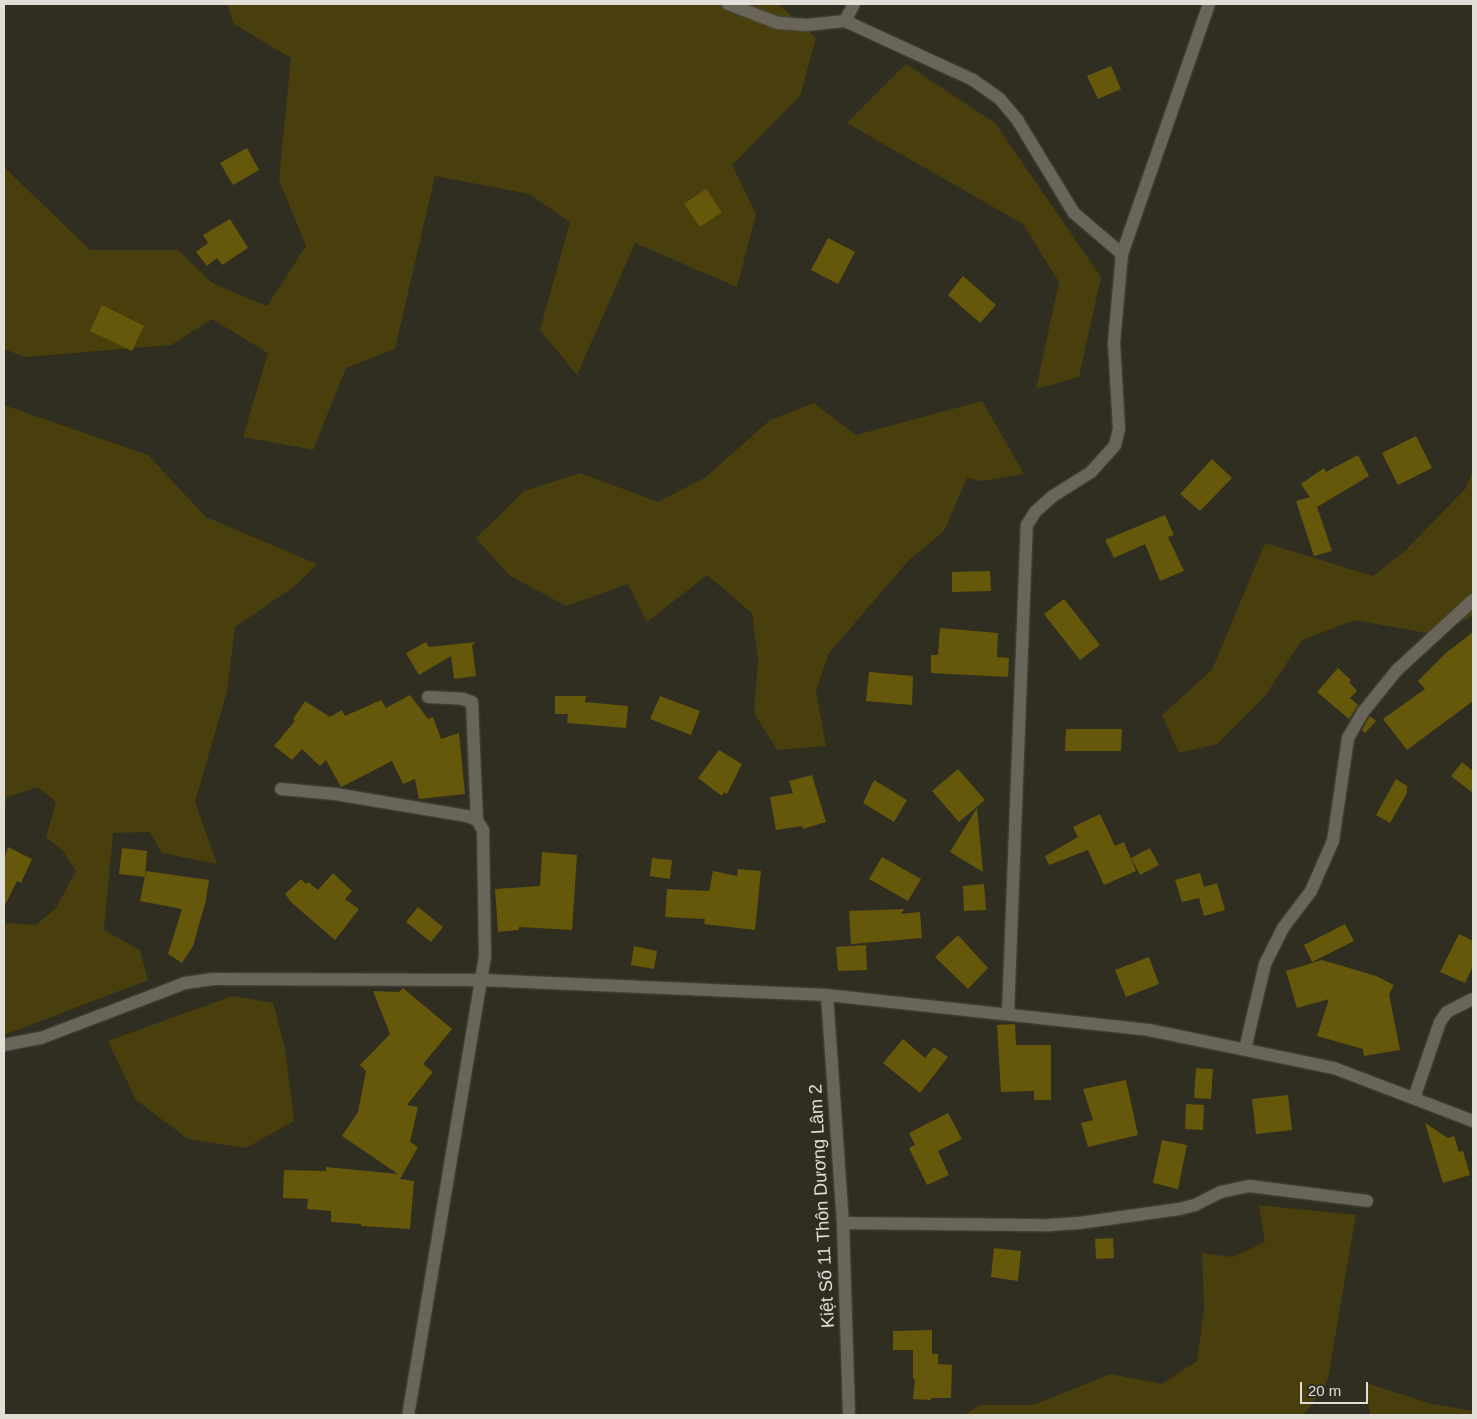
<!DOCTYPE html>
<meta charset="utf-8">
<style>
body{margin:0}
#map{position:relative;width:1477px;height:1419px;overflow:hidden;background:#302d21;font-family:Arial,sans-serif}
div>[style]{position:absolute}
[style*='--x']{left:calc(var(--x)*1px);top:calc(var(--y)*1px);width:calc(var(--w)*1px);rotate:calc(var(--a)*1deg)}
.green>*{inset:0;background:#493f0c}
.building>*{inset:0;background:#66580a}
.roads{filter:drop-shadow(0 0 1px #4c493f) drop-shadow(0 0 1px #4c493f)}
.minor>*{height:12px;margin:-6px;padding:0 6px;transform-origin:6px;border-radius:6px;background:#696659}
span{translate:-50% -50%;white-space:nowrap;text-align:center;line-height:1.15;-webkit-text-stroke:5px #302d21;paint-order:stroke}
.street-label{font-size:18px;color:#e0ded7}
.frame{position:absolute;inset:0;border:5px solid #e0ded7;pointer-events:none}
.scale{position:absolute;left:1300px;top:1382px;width:68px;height:22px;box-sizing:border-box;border:2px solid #e0ded7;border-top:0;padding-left:6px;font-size:15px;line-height:18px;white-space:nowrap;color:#e0ded7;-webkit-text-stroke:4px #302d21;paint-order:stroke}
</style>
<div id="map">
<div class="green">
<div style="clip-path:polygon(227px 4px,778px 4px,816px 38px,800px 96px,732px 165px,756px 214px,737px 287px,635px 243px,577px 375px,540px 330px,570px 222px,529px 194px,435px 176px,395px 349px,346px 368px,313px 450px,243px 437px,268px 353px,212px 319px,171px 345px,25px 357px,4px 349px,4px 167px,90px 250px,178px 250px,212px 283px,267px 306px,306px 246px,279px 180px,291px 58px,234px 24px)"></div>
<div style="clip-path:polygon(906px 64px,995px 123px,1101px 277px,1079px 377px,1036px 389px,1059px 282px,1023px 224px,847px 123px)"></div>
<div style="clip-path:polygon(982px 401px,1024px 474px,982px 481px,967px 478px,944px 531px,908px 561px,829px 653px,816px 691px,826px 746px,777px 750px,754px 713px,758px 660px,752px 613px,707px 575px,647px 622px,628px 584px,566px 606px,509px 575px,476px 538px,524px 491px,580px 473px,658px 502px,706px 477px,770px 420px,814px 403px,856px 435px)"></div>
<div style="clip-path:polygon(4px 405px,148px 455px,206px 517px,317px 564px,295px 586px,235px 627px,227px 691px,195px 802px,217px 864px,162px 853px,150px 832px,113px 833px,104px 930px,140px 950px,148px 980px,4px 1035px,4px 923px,36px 925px,56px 908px,76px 871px,63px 851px,46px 837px,56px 802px,38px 787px,7px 797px,4px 814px)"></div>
<div style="clip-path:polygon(1473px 470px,1473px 616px,1432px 634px,1355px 620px,1302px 640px,1265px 696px,1217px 744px,1179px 753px,1162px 715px,1212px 670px,1265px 543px,1373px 576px,1406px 550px,1466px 488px)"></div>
<div style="clip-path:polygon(232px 996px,273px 1003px,285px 1048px,294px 1121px,246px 1148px,188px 1139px,136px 1100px,108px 1041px)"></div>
<div style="clip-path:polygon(1259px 1205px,1356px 1215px,1328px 1378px,1321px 1393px,1303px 1415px,963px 1415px,981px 1405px,1033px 1405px,1111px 1374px,1162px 1384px,1197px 1361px,1204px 1309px,1202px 1253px,1233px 1257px,1265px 1242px)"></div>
<div style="clip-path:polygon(1366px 1383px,1432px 1404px,1473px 1411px,1473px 1415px,1370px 1415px)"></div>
</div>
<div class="building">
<div style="clip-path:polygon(1111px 66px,1121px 89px,1098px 99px,1087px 76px)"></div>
<div style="clip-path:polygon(247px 148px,259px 170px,233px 185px,220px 163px)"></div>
<div style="clip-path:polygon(706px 189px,722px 212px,700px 227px,684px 204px)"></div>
<div style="clip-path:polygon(230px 219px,248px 248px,222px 265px,217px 258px,207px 266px,196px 252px,208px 243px,203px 235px)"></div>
<div style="clip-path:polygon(828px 238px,855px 252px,838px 284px,811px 270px)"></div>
<div style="clip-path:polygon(963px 276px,996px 305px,980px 323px,948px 295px)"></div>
<div style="clip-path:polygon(102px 305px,144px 326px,132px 351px,90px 331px)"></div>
<div style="clip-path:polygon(1416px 436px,1432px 468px,1398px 485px,1382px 453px)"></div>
<div style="clip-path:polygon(1358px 455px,1369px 476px,1317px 507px,1332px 551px,1314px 556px,1296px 501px,1310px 497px,1301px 484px,1324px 468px,1326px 472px)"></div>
<div style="clip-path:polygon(1212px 459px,1232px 478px,1200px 511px,1180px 494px)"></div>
<div style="clip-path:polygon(1165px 515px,1174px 535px,1168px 537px,1184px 571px,1160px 581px,1145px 544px,1114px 558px,1105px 540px)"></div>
<div style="clip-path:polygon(990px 571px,991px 591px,952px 592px,952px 572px)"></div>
<div style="clip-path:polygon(1064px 599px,1100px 645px,1080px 660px,1044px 614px)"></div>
<div style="clip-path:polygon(940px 628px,998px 633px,997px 657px,1009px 658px,1008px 677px,931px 673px,931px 655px,938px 655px)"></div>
<div style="clip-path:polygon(1473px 632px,1473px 701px,1407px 750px,1383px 719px,1425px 689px,1418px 681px,1446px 653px)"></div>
<div style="clip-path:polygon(426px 642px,429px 647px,476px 642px,472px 645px,476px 676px,454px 679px,451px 656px,419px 675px,406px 653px)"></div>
<div style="clip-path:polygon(1338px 668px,1351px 680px,1349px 682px,1357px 691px,1350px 698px,1358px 705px,1349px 719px,1317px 692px)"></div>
<div style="clip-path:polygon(869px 672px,913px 676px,912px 705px,866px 701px)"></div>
<div style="clip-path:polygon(410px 695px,428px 719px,433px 717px,441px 739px,459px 733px,465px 794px,419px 799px,415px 779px,403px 784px,392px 761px,341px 787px,326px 760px,320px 766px,302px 749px,292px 760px,274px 746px,295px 721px,293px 719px,305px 701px,330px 717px,342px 710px,345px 716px,381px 700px,386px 708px)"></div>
<div style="clip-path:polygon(555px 696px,586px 696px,585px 702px,628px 706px,626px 728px,567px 723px,568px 714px,555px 714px)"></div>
<div style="clip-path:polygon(660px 696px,700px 711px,691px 735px,650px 719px)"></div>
<div style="clip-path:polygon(1370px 716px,1376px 721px,1365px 733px,1362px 730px)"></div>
<div style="clip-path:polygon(1066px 729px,1122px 729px,1121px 751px,1065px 751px)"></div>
<div style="clip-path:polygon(719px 750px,742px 764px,727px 794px,724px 792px,722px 796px,698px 778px)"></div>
<div style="clip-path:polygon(1462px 762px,1473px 771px,1473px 793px,1451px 776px)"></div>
<div style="clip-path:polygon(958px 769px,985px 800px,959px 822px,932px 791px)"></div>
<div style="clip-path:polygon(812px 775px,826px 822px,803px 829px,802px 826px,776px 830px,770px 797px,793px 793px,789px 781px)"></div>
<div style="clip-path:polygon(1396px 779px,1407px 786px,1407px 793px,1390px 823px,1376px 815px)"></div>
<div style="clip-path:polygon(874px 780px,907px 800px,894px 822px,863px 803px)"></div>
<div style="clip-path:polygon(977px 808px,983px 872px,950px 852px)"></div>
<div style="clip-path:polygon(1100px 814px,1115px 846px,1124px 842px,1136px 871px,1104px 885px,1088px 850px,1049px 865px,1045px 856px,1078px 837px,1073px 827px)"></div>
<div style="clip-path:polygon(8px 847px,32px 859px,21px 883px,17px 881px,4px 907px,4px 860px)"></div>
<div style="clip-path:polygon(122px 848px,147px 851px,145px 877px,119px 874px)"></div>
<div style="clip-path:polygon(1150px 848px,1159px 865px,1140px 875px,1131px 858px)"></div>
<div style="clip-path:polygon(542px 852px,577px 855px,572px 930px,519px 927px,519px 930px,498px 932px,495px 889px,540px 886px)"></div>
<div style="clip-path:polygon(882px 857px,921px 879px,908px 901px,869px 879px)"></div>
<div style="clip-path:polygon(652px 858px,672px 860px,670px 879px,650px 876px)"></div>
<div style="clip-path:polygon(738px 869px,761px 871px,755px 930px,704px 924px,705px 919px,665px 917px,667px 889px,709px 891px,713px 871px,737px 876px)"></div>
<div style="clip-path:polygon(146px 871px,209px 880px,206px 900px,193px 946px,182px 963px,168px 954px,182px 909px,140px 901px)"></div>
<div style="clip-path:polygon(333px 873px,352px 891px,345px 899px,359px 909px,335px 940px,292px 903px,285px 894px,301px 879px,306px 884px,308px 882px,318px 890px)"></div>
<div style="clip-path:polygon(1200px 873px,1204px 887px,1217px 883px,1225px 910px,1204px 916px,1199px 898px,1182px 902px,1175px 880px)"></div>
<div style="clip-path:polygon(984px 884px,986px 910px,964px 911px,963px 886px)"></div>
<div style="clip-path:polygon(418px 907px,443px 927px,431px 942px,406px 922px)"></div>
<div style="clip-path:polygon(904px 909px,901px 914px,920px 912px,922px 938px,851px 944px,849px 911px)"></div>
<div style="clip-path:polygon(1345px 924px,1354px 941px,1312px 962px,1304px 945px)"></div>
<div style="clip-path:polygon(1459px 934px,1473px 941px,1473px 966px,1465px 983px,1440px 972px)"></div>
<div style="clip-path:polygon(958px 935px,988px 968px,968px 989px,935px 957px)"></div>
<div style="clip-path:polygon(866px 945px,867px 970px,838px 971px,836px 947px)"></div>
<div style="clip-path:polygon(634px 946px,657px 951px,654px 969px,631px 965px)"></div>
<div style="clip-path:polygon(1149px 957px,1159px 984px,1126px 997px,1115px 970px)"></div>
<div style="clip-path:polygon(1322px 960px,1376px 976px,1394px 985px,1389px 994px,1400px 1050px,1364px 1056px,1363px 1049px,1317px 1036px,1329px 999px,1297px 1008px,1286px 971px)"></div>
<div style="clip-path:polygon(403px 988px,452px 1029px,423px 1064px,433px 1072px,407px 1105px,418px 1107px,410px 1142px,418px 1147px,400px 1179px,414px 1181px,410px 1229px,361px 1226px,361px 1224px,331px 1222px,331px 1211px,307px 1209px,308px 1199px,283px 1198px,284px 1170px,326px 1171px,326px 1167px,398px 1174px,342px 1136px,358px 1112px,366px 1071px,360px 1065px,390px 1034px,373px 991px,399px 992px)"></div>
<div style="clip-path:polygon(1015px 1024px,1016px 1045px,1051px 1045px,1051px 1100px,1034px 1100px,1034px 1091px,1001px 1092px,997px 1025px)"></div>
<div style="clip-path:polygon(903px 1039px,925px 1058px,934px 1047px,948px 1057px,920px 1093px,883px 1063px)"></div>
<div style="clip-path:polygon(1196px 1068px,1213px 1069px,1211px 1099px,1194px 1098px)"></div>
<div style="clip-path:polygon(1126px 1080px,1138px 1135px,1088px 1147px,1081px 1123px,1093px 1120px,1083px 1089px)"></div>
<div style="clip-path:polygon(1288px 1095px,1292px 1130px,1256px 1134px,1252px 1099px)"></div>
<div style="clip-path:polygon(1186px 1104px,1204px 1105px,1203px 1130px,1185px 1129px)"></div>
<div style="clip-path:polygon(948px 1113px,962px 1139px,938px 1151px,949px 1175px,927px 1185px,909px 1148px,915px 1145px,909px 1133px)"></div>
<div style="clip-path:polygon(1425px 1123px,1448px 1138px,1454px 1136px,1459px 1152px,1463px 1151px,1470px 1175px,1443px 1183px)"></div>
<div style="clip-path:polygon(1162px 1140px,1187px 1145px,1178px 1189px,1153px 1183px)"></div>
<div style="clip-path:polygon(1113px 1238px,1114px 1258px,1096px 1259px,1095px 1239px)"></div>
<div style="clip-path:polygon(994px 1248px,1021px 1251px,1018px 1281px,991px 1277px)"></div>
<div style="clip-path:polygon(932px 1330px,932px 1354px,938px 1354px,938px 1364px,952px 1365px,951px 1398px,931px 1398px,931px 1400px,913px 1399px,915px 1379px,913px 1379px,913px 1350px,893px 1350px,893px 1331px)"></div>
</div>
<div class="roads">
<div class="minor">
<div style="--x:728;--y:4;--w:53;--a:20.8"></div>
<div style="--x:778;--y:23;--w:29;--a:4"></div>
<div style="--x:807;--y:25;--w:38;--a:-6"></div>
<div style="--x:845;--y:21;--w:141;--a:24.7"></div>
<div style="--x:973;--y:80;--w:32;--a:35"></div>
<div style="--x:999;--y:98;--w:30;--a:50"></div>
<div style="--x:1018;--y:121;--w:108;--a:58.7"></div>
<div style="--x:1074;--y:213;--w:63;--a:40.5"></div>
<div style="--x:845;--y:21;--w:19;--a:-62"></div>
<div style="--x:428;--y:697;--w:35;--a:3"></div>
<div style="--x:463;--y:699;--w:9;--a:18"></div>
<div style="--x:472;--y:702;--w:118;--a:87.6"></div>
<div style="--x:281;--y:789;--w:54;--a:5.3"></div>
<div style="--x:335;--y:794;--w:134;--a:9.5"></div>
<div style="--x:467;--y:816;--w:11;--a:22"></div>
<div style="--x:477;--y:820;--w:12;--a:59"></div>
<div style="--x:483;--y:830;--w:126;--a:89.1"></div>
<div style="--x:485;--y:956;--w:465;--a:99.5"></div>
<div style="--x:827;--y:995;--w:229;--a:86"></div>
<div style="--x:843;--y:1223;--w:192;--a:88.2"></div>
<div style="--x:1008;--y:1014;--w:489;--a:-87.8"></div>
<div style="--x:1027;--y:525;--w:15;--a:-58"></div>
<div style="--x:1035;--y:512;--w:24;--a:-42"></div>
<div style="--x:1053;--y:496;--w:45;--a:-32.3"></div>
<div style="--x:1091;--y:472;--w:36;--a:-48"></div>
<div style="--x:1115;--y:445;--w:16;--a:-76"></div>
<div style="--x:1119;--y:429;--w:86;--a:-93.3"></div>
<div style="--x:1114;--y:343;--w:89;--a:-84.9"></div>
<div style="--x:1122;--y:254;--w:265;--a:-70.8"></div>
<div style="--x:4;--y:1045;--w:38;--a:-11"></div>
<div style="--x:41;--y:1038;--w:154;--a:-20.9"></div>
<div style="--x:185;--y:983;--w:27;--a:-8"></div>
<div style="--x:212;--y:979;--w:269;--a:0.2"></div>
<div style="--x:481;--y:980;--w:346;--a:2.5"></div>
<div style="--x:827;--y:995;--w:324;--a:6.2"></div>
<div style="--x:1149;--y:1030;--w:189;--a:11.6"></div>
<div style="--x:1334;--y:1068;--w:149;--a:20.9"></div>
<div style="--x:1245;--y:1049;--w:87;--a:-76.8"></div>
<div style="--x:1265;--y:964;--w:40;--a:-63.4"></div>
<div style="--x:1283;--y:928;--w:46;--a:-52.9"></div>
<div style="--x:1311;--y:891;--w:55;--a:-66.3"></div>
<div style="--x:1333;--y:841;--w:104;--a:-81.7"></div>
<div style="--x:1348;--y:738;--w:30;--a:-60"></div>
<div style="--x:1363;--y:712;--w:54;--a:-51"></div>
<div style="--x:1397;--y:670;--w:103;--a:-42.6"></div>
<div style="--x:1414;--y:1098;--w:80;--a:-71.1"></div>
<div style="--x:1440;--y:1022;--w:12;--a:-55"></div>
<div style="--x:1447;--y:1012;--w:29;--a:-27"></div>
<div style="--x:843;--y:1223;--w:207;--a:0.6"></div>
<div style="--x:1050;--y:1225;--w:29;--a:-4"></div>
<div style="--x:1079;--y:1223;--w:101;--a:-8"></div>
<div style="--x:1179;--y:1209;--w:16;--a:-14"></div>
<div style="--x:1195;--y:1205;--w:29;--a:-27"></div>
<div style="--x:1221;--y:1192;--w:29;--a:-12"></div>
<div style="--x:1249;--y:1186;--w:119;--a:7.2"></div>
</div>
</div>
<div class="street-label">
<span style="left:822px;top:1206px;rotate:-93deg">Kiệt Số 11 Thôn Dương Lâm 2</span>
</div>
<div class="frame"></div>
<div class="scale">20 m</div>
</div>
